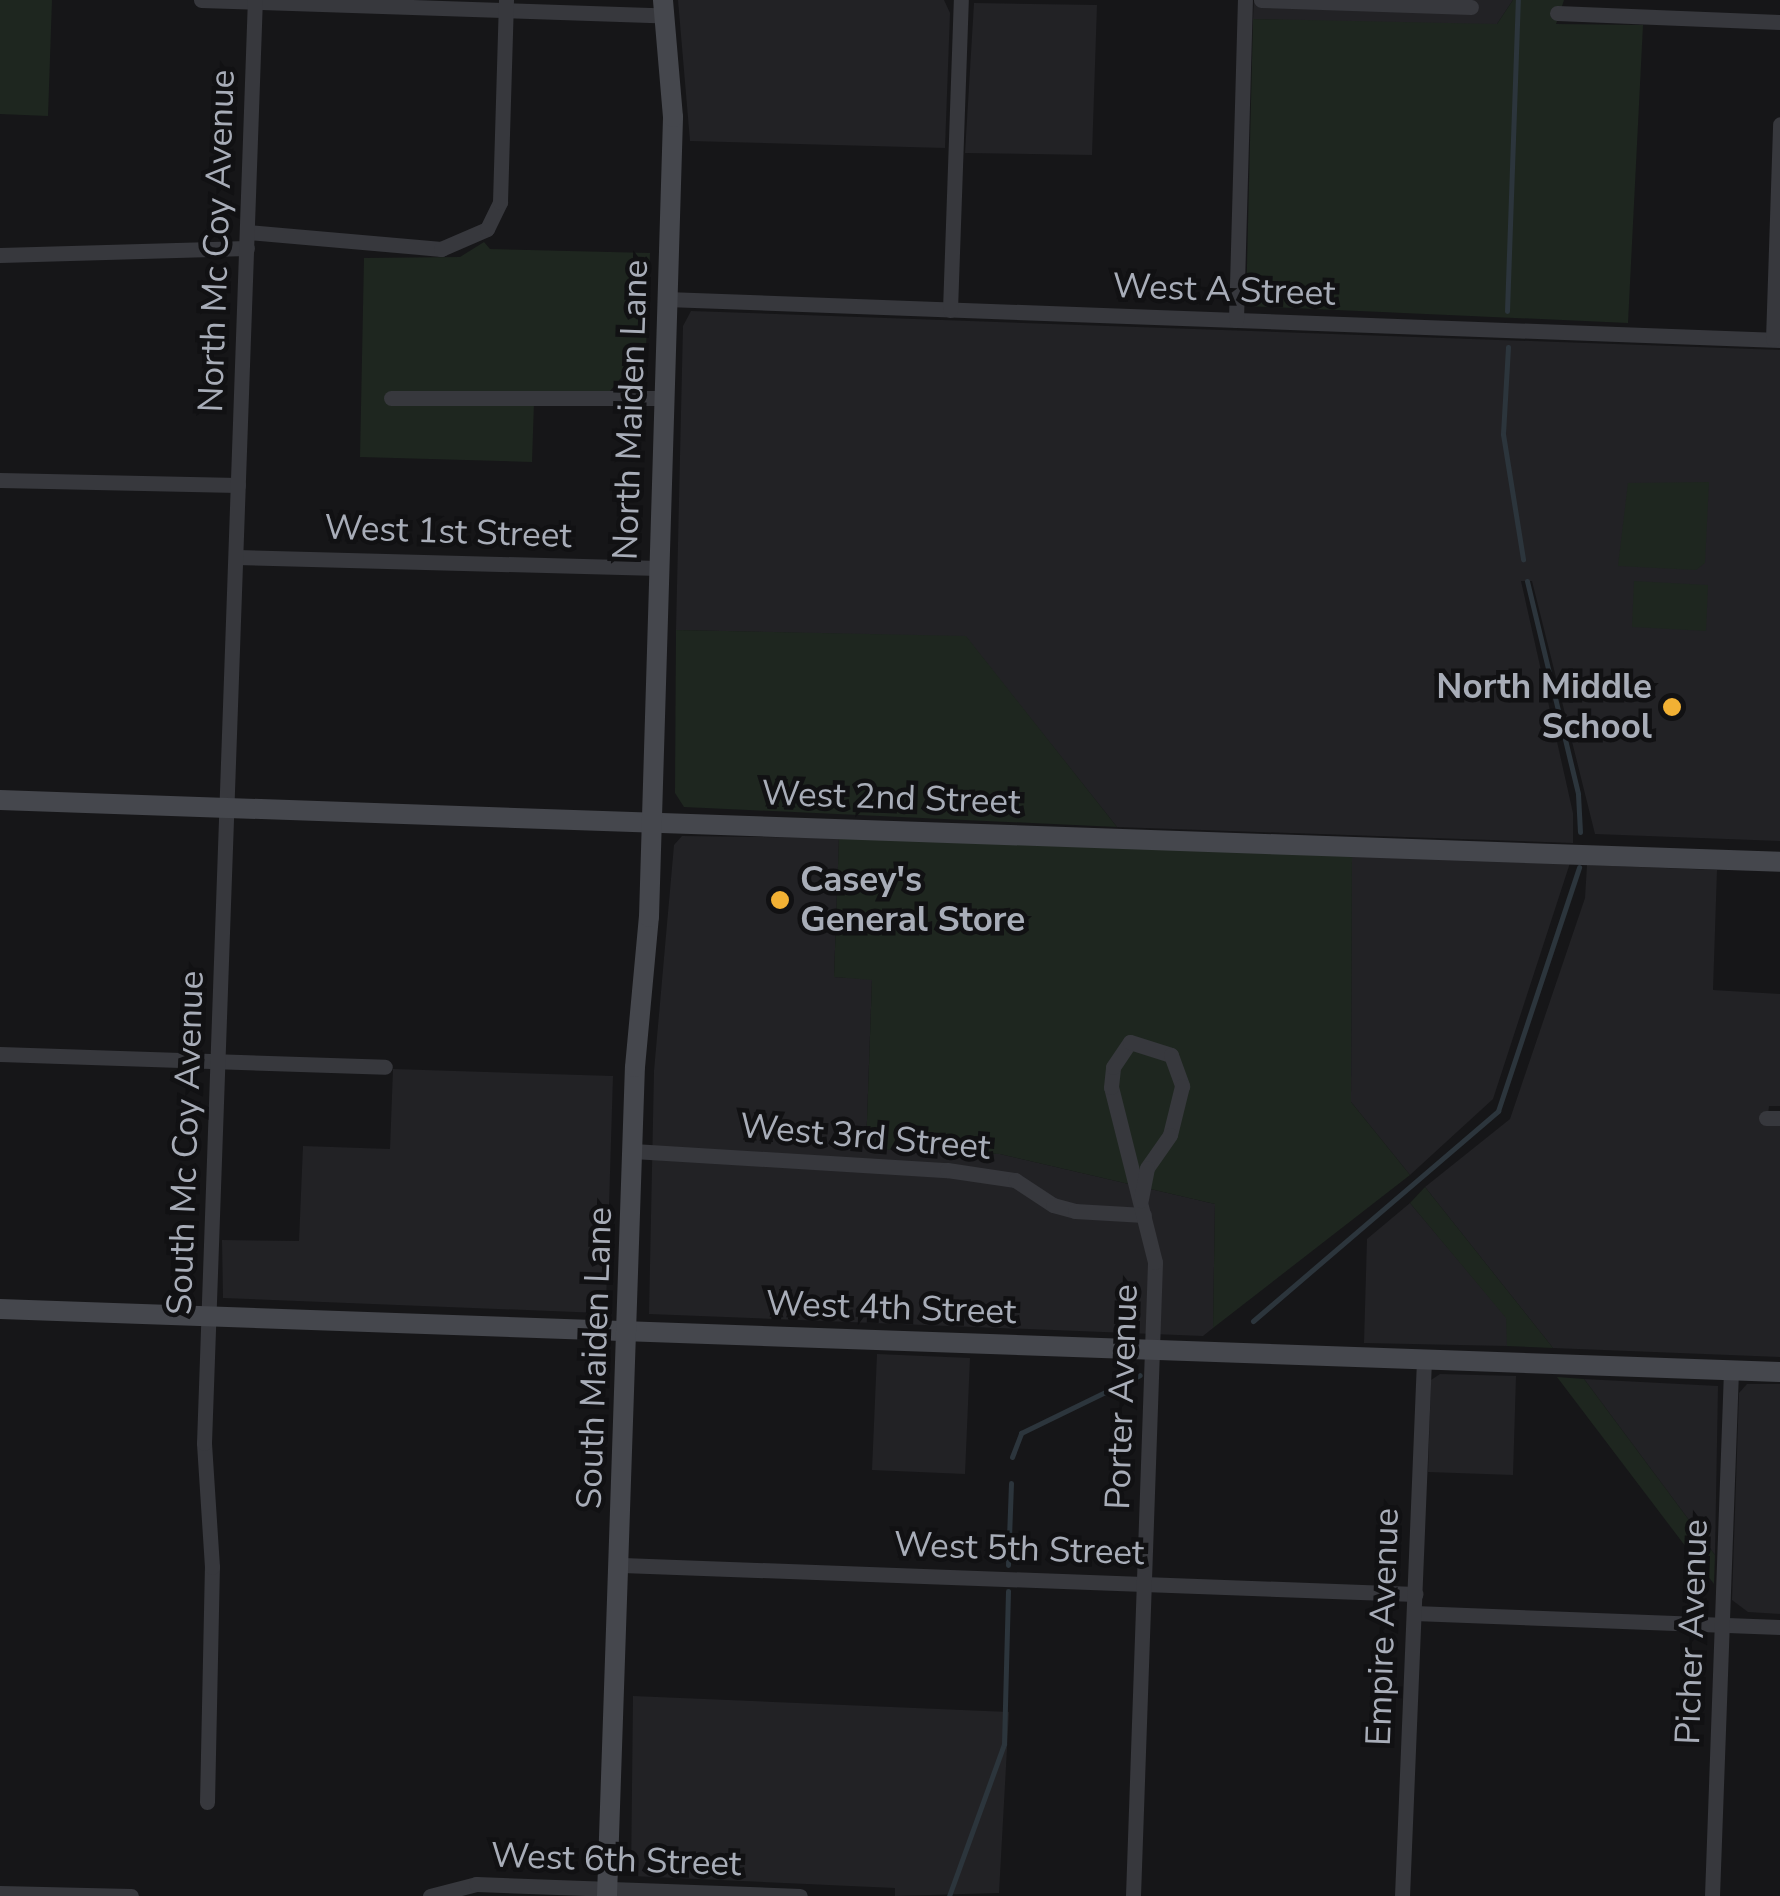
<!DOCTYPE html>
<style>
body{margin:0}
#map{position:relative;width:1780px;height:1896px;overflow:hidden;background:#161618;font-family:"Nunito Sans",sans-serif}
div>[style]{position:absolute}
[style*='--x']{left:calc(var(--x)*1px);top:calc(var(--y)*1px);width:calc(var(--w)*1px);rotate:calc(var(--a)*1deg)}
.built>*{inset:0;background:#222225}
.green>*{inset:0;background:#1e261f}
.stream>*{height:5px;margin:-2.5px;padding:0 2.5px;transform-origin:2.5px;border-radius:2.5px;background:#2c353c}
.street>*{height:15px;margin:-7.5px;padding:0 7.5px;transform-origin:7.5px;border-radius:7.5px;background:#37383d}
.secondary>*{height:20px;margin:-10px;padding:0 10px;transform-origin:10px;border-radius:10px;background:#45474d}
.dots>*{width:28px;height:28px;translate:-50% -50%;box-sizing:border-box;border:5px solid #111113;border-radius:50%}
span{translate:-50% -50%;white-space:nowrap;text-align:center;line-height:1.15;-webkit-text-stroke:9px #111113;paint-order:stroke}
.street-label{font-size:35px;color:#a8adb8}
.poi-label{font-size:35px;color:#a8adb8;font-weight:700}
.right{translate:-100% -50%;text-align:right}
.left{translate:0 -50%;text-align:left}
</style>
<div id="map">
<div class="built">
<div style="clip-path:polygon(678px 0,944px 0,950px 13px,945px 148px,690px 141px)"></div>
<div style="clip-path:polygon(1254px 0,1513px 0,1497px 24px,1447px 26px,1253px 19px)"></div>
<div style="clip-path:polygon(974px 3px,1097px 5px,1092px 155px,965px 153px)"></div>
<div style="clip-path:polygon(691px 311px,1780px 350px,1780px 841px,1595px 834px,1532px 581px,1521px 581px,1573px 813px,1573px 843px,1117px 827px,966px 637px,676px 630px,683px 326px)"></div>
<div style="clip-path:polygon(682px 836px,839px 838px,834px 977px,872px 979px,866px 1149px,1000px 1154px,1215px 1204px,1213px 1328px,1203px 1336px,649px 1314px,654px 1071px,674px 845px)"></div>
<div style="clip-path:polygon(1352px 855px,1570px 863px,1493px 1099px,1410px 1175px,1351px 1102px)"></div>
<div style="clip-path:polygon(1587px 865px,1717px 870px,1713px 990px,1780px 994px,1780px 1106px,1769px 1106px,1767px 1124px,1780px 1125px,1780px 1357px,1553px 1348px,1425px 1187px,1510px 1119px,1585px 898px)"></div>
<div style="clip-path:polygon(393px 1069px,613px 1076px,606px 1304px,600px 1313px,223px 1298px,222px 1240px,299px 1241px,303px 1146px,390px 1149px)"></div>
<div style="clip-path:polygon(1410px 1203px,1507px 1318px,1507px 1346px,1364px 1343px,1367px 1239px)"></div>
<div style="clip-path:polygon(877px 1354px,970px 1358px,965px 1474px,872px 1470px)"></div>
<div style="clip-path:polygon(1440px 1374px,1516px 1376px,1513px 1475px,1428px 1472px,1431px 1380px)"></div>
<div style="clip-path:polygon(1584px 1379px,1718px 1386px,1715px 1555px)"></div>
<div style="clip-path:polygon(1747px 1384px,1780px 1384px,1780px 1614px,1748px 1612px,1732px 1600px,1739px 1393px)"></div>
<div style="clip-path:polygon(633px 1696px,1009px 1712px,999px 1893px,895px 1896px,895px 1888px,631px 1876px)"></div>
</div>
<div class="green">
<div style="clip-path:polygon(0 0,52px 0,48px 116px,0 114px)"></div>
<div style="clip-path:polygon(1513px 0,1564px 0,1556px 24px,1643px 25px,1628px 323px,1246px 306px,1253px 19px,1497px 24px)"></div>
<div style="clip-path:polygon(484px 242px,490px 249px,650px 253px,646px 348px,610px 391px,534px 402px,532px 462px,360px 457px,364px 258px,460px 257px)"></div>
<div style="clip-path:polygon(1709px 482px,1705px 563px,1696px 570px,1618px 566px,1628px 483px)"></div>
<div style="clip-path:polygon(1634px 581px,1708px 585px,1706px 631px,1632px 627px)"></div>
<div style="clip-path:polygon(676px 630px,966px 636px,1117px 827px,684px 807px,675px 793px)"></div>
<div style="clip-path:polygon(839px 838px,1352px 855px,1351px 1102px,1410px 1175px,1213px 1328px,1215px 1204px,1000px 1154px,866px 1149px,872px 980px,834px 977px)"></div>
<div style="clip-path:polygon(1425px 1187px,1553px 1348px,1507px 1346px,1506px 1318px,1410px 1203px)"></div>
<div style="clip-path:polygon(1557px 1377px,1584px 1379px,1715px 1555px,1714px 1584px)"></div>
</div>
<div class="stream">
<div style="--x:1507;--y:311;--w:311;--a:-88"></div>
<div style="--x:1508;--y:347;--w:87;--a:93.3"></div>
<div style="--x:1503;--y:434;--w:127;--a:80.9"></div>
<div style="--x:1527;--y:581;--w:219;--a:76.5"></div>
<div style="--x:1578;--y:794;--w:38;--a:87"></div>
<div style="--x:1253;--y:1321;--w:323;--a:-40.6"></div>
<div style="--x:1498;--y:1111;--w:257;--a:-71.6"></div>
<div style="--x:1012;--y:1457;--w:26;--a:-69"></div>
<div style="--x:1021;--y:1433;--w:132;--a:-26"></div>
<div style="--x:1008;--y:1565;--w:82;--a:-87.9"></div>
<div style="--x:949;--y:1896;--w:162;--a:-70.1"></div>
<div style="--x:1004;--y:1744;--w:153;--a:-88.5"></div>
</div>
<div class="street">
<div style="--x:201;--y:0;--w:464;--a:1.9"></div>
<div style="--x:1261;--y:0;--w:210;--a:1.9"></div>
<div style="--x:1557;--y:13;--w:223;--a:2.3"></div>
<div style="--x:248;--y:232;--w:194;--a:5"></div>
<div style="--x:441;--y:249;--w:50;--a:-23.5"></div>
<div style="--x:487;--y:229;--w:30;--a:-64"></div>
<div style="--x:500;--y:202;--w:202;--a:-88.3"></div>
<div style="--x:0;--y:255;--w:247;--a:-1.6"></div>
<div style="--x:666;--y:299;--w:1115;--a:2.11"></div>
<div style="--x:950;--y:310;--w:310;--a:-88"></div>
<div style="--x:1236;--y:320;--w:320;--a:-88.4"></div>
<div style="--x:1773;--y:339;--w:215;--a:-88.1"></div>
<div style="--x:391;--y:398;--w:273;--a:0"></div>
<div style="--x:0;--y:480;--w:238;--a:1.2"></div>
<div style="--x:236;--y:557;--w:423;--a:1.5"></div>
<div style="--x:0;--y:1054;--w:385;--a:1.9"></div>
<div style="--x:1766;--y:1118;--w:14;--a:0"></div>
<div style="--x:633;--y:1151;--w:315;--a:3.5"></div>
<div style="--x:947;--y:1170;--w:69;--a:8.4"></div>
<div style="--x:1015;--y:1180;--w:45;--a:33.3"></div>
<div style="--x:1053;--y:1205;--w:23;--a:15"></div>
<div style="--x:1075;--y:1211;--w:69;--a:3.3"></div>
<div style="--x:622;--y:1565;--w:794;--a:2.09"></div>
<div style="--x:1414;--y:1613;--w:366;--a:2.2"></div>
<div style="--x:207;--y:1802;--w:235;--a:-88.8"></div>
<div style="--x:212;--y:1567;--w:124;--a:-93.7"></div>
<div style="--x:204;--y:1443;--w:1444;--a:-87.98"></div>
<div style="--x:0;--y:1893;--w:131;--a:1.3"></div>
<div style="--x:430;--y:1896;--w:48;--a:-14.6"></div>
<div style="--x:476;--y:1884;--w:324;--a:2.1"></div>
<div style="--x:1133;--y:1896;--w:634;--a:-88.01"></div>
<div style="--x:1155;--y:1262;--w:180;--a:-104.1"></div>
<div style="--x:1111;--y:1087;--w:20;--a:-84"></div>
<div style="--x:1113;--y:1067;--w:30;--a:-56"></div>
<div style="--x:1130;--y:1042;--w:43;--a:17.6"></div>
<div style="--x:1171;--y:1055;--w:33;--a:70"></div>
<div style="--x:1182;--y:1086;--w:50;--a:103.8"></div>
<div style="--x:1170;--y:1135;--w:40;--a:124.9"></div>
<div style="--x:1147;--y:1168;--w:33;--a:101"></div>
<div style="--x:1402;--y:1896;--w:536;--a:-87.65"></div>
<div style="--x:1712;--y:1896;--w:526;--a:-87.93"></div>
</div>
<div class="secondary">
<div style="--x:0;--y:800;--w:1781;--a:1.99"></div>
<div style="--x:0;--y:1309;--w:1781;--a:2.03"></div>
<div style="--x:607;--y:1896;--w:829;--a:-88.07"></div>
<div style="--x:635;--y:1067;--w:151;--a:-84.7"></div>
<div style="--x:649;--y:917;--w:800;--a:-88.28"></div>
<div style="--x:673;--y:117;--w:117;--a:-94.9"></div>
</div>
<div class="dots">
<div style="left:1672px;top:707px;background:#f2b134"></div>
<div style="left:780px;top:900px;background:#f2b134"></div>
</div>
<div class="street-label">
<span style="left:217px;top:241px;rotate:-88deg">North Mc Coy Avenue</span>
<span style="left:1224px;top:290px;rotate:2deg">West A Street</span>
<span style="left:631px;top:410px;rotate:-88deg">North Maiden Lane</span>
<span style="left:448px;top:532px;rotate:2deg">West 1st Street</span>
<span style="left:891px;top:798px;rotate:2deg">West 2nd Street</span>
<span style="left:865px;top:1137px;rotate:5deg">West 3rd Street</span>
<span style="left:186px;top:1143px;rotate:-88deg">South Mc Coy Avenue</span>
<span style="left:891px;top:1308px;rotate:2deg">West 4th Street</span>
<span style="left:595px;top:1358px;rotate:-88deg">South Maiden Lane</span>
<span style="left:1122px;top:1397px;rotate:-88deg">Porter Avenue</span>
<span style="left:1019px;top:1549px;rotate:2deg">West 5th Street</span>
<span style="left:1383px;top:1627px;rotate:-88deg">Empire Avenue</span>
<span style="left:1692px;top:1632px;rotate:-88deg">Picher Avenue</span>
<span style="left:616px;top:1860px;rotate:2deg">West 6th Street</span>
</div>
<div class="poi-label">
<span class="right" style="left:1652px;top:707px">North Middle<br>School</span>
<span class="left" style="left:800px;top:900px">Casey's<br>General Store</span>
</div>
</div>
